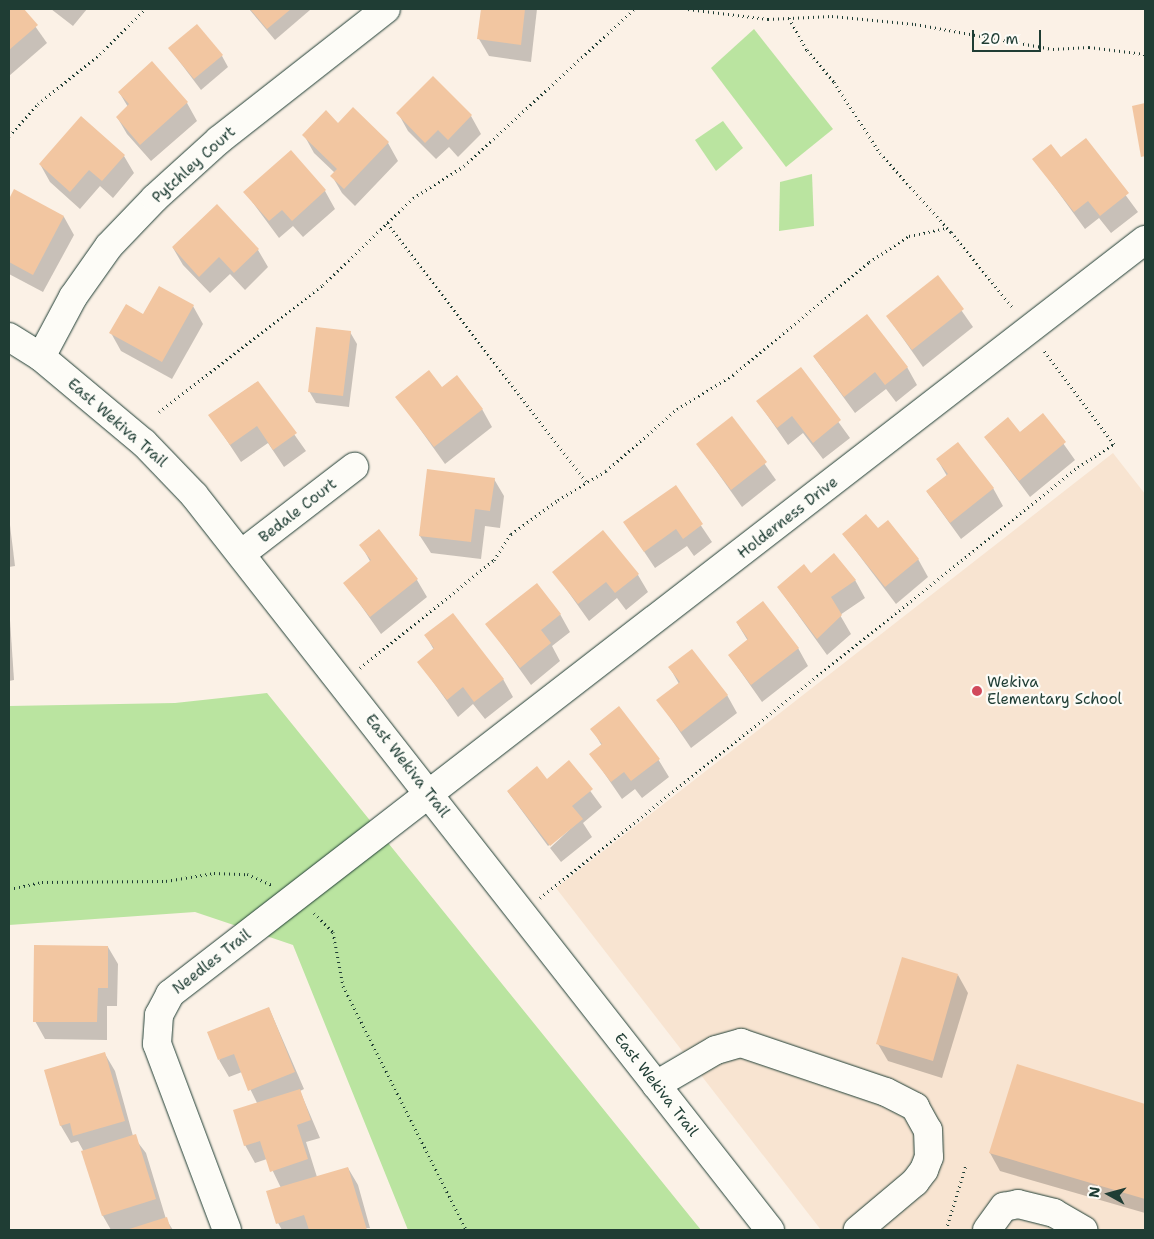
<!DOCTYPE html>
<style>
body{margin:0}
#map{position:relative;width:1154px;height:1239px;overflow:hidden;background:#fbf1e6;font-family:"Shantell Sans",sans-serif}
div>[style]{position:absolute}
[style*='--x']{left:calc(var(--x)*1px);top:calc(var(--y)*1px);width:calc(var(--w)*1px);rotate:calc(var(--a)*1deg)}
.built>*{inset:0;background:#f8e4d1}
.green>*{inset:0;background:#bae4a0}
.shadow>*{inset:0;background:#0003}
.building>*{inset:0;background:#f2c6a1}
.path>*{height:3px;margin-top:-1.5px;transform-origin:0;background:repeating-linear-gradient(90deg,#1f3d34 0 1px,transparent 0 5px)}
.roads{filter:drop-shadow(0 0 1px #1f3d34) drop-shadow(0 0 1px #1f3d34)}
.minor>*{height:28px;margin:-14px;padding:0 14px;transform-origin:14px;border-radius:14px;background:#fdfcf7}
.dots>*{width:14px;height:14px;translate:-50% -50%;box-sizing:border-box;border:2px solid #fdfcf7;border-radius:50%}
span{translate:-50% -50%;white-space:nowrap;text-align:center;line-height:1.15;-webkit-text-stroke:4.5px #fdfcf7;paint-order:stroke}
.street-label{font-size:15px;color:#1f3d34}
.poi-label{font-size:15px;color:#1f3d34}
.left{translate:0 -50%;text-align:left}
.frame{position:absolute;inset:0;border:10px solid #1f3d34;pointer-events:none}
.north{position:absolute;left:1084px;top:1169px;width:50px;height:50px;-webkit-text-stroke:4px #fdfcf7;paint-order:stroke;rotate:277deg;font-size:14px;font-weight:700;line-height:20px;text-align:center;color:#1f3d34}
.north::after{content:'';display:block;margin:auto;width:18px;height:22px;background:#1f3d34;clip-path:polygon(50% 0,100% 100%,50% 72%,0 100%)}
.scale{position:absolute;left:972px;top:30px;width:69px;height:22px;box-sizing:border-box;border:2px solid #1f3d34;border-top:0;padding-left:6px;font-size:15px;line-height:18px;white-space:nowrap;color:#1f3d34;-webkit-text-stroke:4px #fdfcf7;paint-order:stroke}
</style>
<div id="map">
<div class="built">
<div style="clip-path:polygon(1113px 453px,1145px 494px,1145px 1230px,821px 1230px,556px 888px)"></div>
</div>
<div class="green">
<div style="clip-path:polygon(754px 29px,833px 129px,786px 167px,711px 68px)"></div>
<div style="clip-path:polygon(723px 121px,743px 148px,716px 171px,695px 140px)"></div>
<div style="clip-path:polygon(812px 174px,814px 226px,779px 231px,780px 182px)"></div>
<div style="clip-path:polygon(267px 693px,701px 1230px,408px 1230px,293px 945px,195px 912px,9px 925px,9px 706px,175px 703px)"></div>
</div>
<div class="shadow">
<div style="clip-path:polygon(9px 9px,23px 9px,47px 43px,9px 76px)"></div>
<div style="clip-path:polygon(51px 9px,87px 9px,73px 26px)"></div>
<div style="clip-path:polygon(249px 9px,310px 9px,310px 10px,275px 40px)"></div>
<div style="clip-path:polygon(482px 9px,537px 9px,531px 62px,489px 56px,479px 39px)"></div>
<div style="clip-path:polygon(170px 49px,222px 56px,228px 67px,201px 90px)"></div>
<div style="clip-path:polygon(152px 63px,187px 103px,197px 121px,151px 161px,127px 134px,117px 117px,128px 107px,119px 92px)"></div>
<div style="clip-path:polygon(433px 78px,471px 116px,481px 134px,458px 157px,449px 147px,436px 159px,408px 131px,398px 113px)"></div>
<div style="clip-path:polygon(1145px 105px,1145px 162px,1134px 107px)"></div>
<div style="clip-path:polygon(353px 109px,388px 143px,398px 161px,355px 206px,342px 193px,332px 176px,335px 173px,314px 153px,304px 135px,338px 124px)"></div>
<div style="clip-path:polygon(81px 118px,124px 156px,134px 173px,113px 198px,100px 186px,80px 209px,50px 182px,40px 164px)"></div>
<div style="clip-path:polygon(1085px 140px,1138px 212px,1111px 233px,1099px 218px,1085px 229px,1034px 159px,1061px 159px)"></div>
<div style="clip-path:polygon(291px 151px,325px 191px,335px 209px,303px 237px,293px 226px,279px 238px,245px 192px)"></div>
<div style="clip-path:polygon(14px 191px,64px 217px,74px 235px,43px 292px,9px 274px,9px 201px)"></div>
<div style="clip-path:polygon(217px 206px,258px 250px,268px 267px,245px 290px,230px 274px,210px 293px,183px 265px,173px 248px)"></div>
<div style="clip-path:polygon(938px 277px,973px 327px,923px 367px,888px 317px)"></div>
<div style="clip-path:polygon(193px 306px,203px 324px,172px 379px,121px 351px,111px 333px)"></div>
<div style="clip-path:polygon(350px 332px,357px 344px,349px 407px,316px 403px,309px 391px)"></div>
<div style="clip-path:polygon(814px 357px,907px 367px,917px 385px,896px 402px,886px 389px,855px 413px)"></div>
<div style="clip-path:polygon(800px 369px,850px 438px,823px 459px,803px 433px,788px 445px,758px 402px)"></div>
<div style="clip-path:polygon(257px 382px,306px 451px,284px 467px,268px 443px,241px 462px,210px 415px)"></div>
<div style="clip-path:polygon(441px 388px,482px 409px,492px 427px,445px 464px,397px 397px)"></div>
<div style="clip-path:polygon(1043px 415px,1075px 460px,1030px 497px,985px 437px,1019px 433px)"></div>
<div style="clip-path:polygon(732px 418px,776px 480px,742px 507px,698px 445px)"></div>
<div style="clip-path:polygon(937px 459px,993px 488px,1003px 506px,961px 539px,927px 492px,947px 476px)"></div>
<div style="clip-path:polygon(494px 479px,504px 496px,500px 528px,485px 526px,481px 559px,431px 553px,420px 536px)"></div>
<div style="clip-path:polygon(675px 487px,712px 542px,694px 556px,687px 546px,655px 568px,625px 523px)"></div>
<div style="clip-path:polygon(9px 517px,15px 566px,9px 567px)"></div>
<div style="clip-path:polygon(877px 530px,918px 559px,928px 577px,896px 604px,843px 534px)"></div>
<div style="clip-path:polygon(361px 545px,417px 580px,427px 597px,381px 634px,345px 583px,371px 563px)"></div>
<div style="clip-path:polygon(554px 572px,638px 575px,648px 592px,626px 610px,617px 598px,589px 621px)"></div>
<div style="clip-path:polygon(811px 574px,855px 580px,865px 598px,840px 615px,851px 634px,827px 655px,778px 587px)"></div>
<div style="clip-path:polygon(9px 605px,14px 680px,9px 681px)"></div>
<div style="clip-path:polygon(560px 614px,570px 632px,552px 646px,560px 661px,531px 685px,487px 624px)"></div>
<div style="clip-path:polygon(737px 623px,798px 648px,808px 666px,762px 702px,729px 655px,748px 641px)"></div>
<div style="clip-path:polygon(426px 636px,503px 679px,513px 697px,485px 719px,473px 704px,458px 717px,419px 662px,434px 650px)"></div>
<div style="clip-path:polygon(670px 668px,727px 695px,737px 713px,691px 748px,658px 700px,679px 684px)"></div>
<div style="clip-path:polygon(592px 729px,658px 759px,669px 777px,642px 798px,635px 789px,622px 799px,591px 754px,602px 746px)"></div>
<div style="clip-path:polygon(569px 762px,602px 807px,583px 823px,592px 837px,561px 862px,550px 848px,582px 818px,548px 846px,508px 792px,547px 780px)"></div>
<div style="clip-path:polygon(108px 947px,118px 964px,117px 1006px,107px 1006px,107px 1040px,45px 1039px,35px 1021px)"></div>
<div style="clip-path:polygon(958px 975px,968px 993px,942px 1078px,888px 1061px,878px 1044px)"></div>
<div style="clip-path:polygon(269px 1008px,304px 1089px,300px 1091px,320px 1138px,306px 1142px,317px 1177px,348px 1168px,358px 1185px,370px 1228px,282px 1230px,278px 1223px,281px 1188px,267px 1159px,255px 1163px,245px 1145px,257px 1103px,242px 1072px,229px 1077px,219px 1060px)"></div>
<div style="clip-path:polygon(105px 1054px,115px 1071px,133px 1136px,146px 1153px,166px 1219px,173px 1230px,111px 1230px,103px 1216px,84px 1152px,78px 1141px,71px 1143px,61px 1126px,45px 1071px)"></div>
<div style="clip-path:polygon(1018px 1066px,1145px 1105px,1145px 1213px,1000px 1171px,990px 1153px)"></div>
</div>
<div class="building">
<div style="clip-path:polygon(9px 9px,24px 9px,38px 25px,9px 50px)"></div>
<div style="clip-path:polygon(250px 9px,291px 9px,267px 29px)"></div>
<div style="clip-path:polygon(481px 9px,525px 9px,521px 45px,477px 39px)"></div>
<div style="clip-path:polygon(197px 24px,223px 55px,194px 79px,168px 48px)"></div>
<div style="clip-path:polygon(152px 61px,188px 102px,140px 145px,116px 117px,129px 104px,118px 92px)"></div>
<div style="clip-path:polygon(433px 76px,472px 115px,448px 140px,438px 130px,425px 143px,396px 113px)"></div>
<div style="clip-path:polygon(1145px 103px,1145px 156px,1141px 157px,1132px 106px)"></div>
<div style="clip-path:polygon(353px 107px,389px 142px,344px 189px,330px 176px,337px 169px,302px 135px,326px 110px,338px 123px)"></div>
<div style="clip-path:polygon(81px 116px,125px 155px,102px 181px,89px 170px,70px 192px,39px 164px)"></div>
<div style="clip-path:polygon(1086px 138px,1129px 193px,1100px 216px,1088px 201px,1074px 212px,1032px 159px,1051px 144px,1061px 157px)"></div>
<div style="clip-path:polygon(291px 150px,326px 190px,292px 221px,282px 210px,269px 221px,243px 192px)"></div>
<div style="clip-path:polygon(14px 189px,64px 216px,33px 275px,9px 262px,9px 199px)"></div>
<div style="clip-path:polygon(217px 204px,259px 249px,234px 273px,219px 257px,199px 277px,172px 247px)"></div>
<div style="clip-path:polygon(938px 275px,964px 309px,912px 350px,886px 316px)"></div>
<div style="clip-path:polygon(159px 286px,194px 305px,162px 362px,109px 333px,126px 304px,143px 314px)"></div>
<div style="clip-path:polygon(867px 314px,908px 367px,885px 385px,875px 372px,844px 397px,813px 356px)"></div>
<div style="clip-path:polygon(316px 327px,351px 331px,343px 396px,308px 392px)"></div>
<div style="clip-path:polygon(801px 367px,841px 420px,813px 443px,792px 416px,777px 428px,756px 401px)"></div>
<div style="clip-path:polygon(429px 370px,442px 387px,457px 375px,483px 409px,434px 447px,395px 397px)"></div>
<div style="clip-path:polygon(258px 381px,297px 433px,273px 450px,257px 426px,230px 445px,208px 415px)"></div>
<div style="clip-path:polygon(1043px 413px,1066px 442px,1019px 481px,984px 437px,1008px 417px,1020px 432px)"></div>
<div style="clip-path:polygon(732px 416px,767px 462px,731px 490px,696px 444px)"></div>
<div style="clip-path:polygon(958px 442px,994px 488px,950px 523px,926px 491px,948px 474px,936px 459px)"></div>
<div style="clip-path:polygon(427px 469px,495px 478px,490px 511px,475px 509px,471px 542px,419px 536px)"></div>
<div style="clip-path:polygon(676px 485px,703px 524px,683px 539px,676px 529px,644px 552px,623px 522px)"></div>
<div style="clip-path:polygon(866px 514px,878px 528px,888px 520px,919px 559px,885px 587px,842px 534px)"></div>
<div style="clip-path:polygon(379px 529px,418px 579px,370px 617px,343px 583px,371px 560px,359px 545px)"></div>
<div style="clip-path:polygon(603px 530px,639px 574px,615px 593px,606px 582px,578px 604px,552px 572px)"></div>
<div style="clip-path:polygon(834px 553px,856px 580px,831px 597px,842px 615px,817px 639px,777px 587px,804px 564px,811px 573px)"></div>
<div style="clip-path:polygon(537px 583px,561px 614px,541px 630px,551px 643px,520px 668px,485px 624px)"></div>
<div style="clip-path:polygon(763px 601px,799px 648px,751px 685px,728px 655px,748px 639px,736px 622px)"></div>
<div style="clip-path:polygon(453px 613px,504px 679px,474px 702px,463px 687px,447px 700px,417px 662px,434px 648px,424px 635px)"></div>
<div style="clip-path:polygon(692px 649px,728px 695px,681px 732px,656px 700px,680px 682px,668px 667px)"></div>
<div style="clip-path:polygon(619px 706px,660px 759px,631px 781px,624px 772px,611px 782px,589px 754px,602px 744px,590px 729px)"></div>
<div style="clip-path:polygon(569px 760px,593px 789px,572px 806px,583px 819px,550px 846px,507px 791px,537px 766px,547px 779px)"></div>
<div style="clip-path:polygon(34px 945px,108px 946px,108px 988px,98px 988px,97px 1022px,33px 1022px)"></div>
<div style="clip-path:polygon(902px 957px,958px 974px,933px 1061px,876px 1044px)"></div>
<div style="clip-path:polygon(269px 1007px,295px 1072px,248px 1091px,234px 1054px,218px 1060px,207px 1032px)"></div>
<div style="clip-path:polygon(105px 1052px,125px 1121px,73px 1136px,70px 1123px,60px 1126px,44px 1070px)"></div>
<div style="clip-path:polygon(1017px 1064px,1145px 1104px,1145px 1199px,989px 1153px)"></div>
<div style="clip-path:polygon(300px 1089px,311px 1120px,297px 1125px,308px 1159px,270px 1172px,260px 1141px,244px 1146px,233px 1110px)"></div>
<div style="clip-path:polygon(136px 1134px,156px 1199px,102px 1216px,81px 1151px)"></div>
<div style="clip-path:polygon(348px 1167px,367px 1230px,309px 1230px,304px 1215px,276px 1224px,266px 1191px)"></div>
<div style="clip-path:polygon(167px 1217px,171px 1230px,126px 1230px)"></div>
</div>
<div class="path">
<div style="--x:688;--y:9;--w:81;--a:7.1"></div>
<div style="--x:768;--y:19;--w:64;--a:-2.7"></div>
<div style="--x:832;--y:16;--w:83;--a:5.5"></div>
<div style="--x:915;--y:24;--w:140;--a:10.3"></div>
<div style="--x:1053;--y:49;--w:36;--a:-3"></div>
<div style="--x:1089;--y:47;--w:56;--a:7.1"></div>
<div style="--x:789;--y:18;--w:37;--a:61"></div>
<div style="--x:807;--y:50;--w:42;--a:49.8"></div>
<div style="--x:834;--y:82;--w:85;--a:57.1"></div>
<div style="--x:880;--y:153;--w:106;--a:48.1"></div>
<div style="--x:951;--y:232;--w:99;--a:50.7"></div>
<div style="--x:9;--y:136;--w:43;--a:-47.8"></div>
<div style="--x:38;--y:104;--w:80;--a:-38.9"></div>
<div style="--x:100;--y:54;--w:64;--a:-45"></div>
<div style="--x:387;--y:223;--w:328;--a:52.4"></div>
<div style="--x:159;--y:412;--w:207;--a:-37.8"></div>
<div style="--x:323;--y:285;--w:125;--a:-44"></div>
<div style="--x:413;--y:198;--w:60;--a:-32.1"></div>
<div style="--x:464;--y:166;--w:231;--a:-42.7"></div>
<div style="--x:360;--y:668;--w:172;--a:-38.9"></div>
<div style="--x:494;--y:560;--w:31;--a:-57"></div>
<div style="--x:511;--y:534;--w:58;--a:-35.9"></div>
<div style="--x:558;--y:500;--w:56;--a:-31.1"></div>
<div style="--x:606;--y:471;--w:94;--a:-41.1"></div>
<div style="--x:677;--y:409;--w:66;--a:-31.3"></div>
<div style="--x:733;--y:375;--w:177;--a:-39.7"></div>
<div style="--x:869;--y:262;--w:48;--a:-33"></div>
<div style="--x:909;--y:236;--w:39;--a:-12"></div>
<div style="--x:9;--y:889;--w:34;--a:-12"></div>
<div style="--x:42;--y:882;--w:124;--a:-0.5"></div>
<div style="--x:166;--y:881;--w:49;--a:-9.5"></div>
<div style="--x:214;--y:873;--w:33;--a:2"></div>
<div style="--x:247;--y:874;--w:27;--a:24"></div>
<div style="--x:540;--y:898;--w:689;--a:-38.7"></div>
<div style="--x:1078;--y:467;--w:43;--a:-32.6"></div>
<div style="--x:1114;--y:444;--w:119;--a:-126.8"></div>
<div style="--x:314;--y:913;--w:27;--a:45"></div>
<div style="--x:333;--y:932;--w:55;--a:79.5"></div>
<div style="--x:343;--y:986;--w:273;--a:63.2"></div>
<div style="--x:946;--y:1230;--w:68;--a:-72.9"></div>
</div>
<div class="roads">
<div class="minor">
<div style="--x:9;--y:337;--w:38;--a:32"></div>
<div style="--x:41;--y:357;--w:134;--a:39.9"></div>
<div style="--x:144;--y:443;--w:72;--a:46.1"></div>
<div style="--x:194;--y:495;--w:934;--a:51.92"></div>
<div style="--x:41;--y:357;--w:68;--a:-61.9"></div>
<div style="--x:73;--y:297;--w:62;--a:-54.8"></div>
<div style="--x:109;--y:246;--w:66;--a:-46.2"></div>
<div style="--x:155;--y:198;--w:86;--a:-42.2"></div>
<div style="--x:219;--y:140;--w:212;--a:-38.1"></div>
<div style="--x:241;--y:554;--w:143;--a:-37.6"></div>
<div style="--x:656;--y:1085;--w:69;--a:-30.3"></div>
<div style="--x:716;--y:1050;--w:26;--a:-16"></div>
<div style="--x:741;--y:1043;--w:153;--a:18.7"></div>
<div style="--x:886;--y:1092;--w:33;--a:27"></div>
<div style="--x:915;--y:1107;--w:26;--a:61"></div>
<div style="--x:928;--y:1130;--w:27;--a:88"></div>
<div style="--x:929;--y:1157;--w:14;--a:111"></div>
<div style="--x:924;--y:1170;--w:15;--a:127"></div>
<div style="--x:915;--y:1182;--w:75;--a:139.9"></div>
<div style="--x:227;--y:1230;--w:199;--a:-110.6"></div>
<div style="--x:157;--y:1044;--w:29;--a:-86"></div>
<div style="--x:159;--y:1015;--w:24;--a:-62"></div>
<div style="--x:170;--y:994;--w:1233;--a:-37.72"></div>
<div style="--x:987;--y:1230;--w:29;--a:-54"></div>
<div style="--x:1004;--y:1207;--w:14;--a:-12"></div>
<div style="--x:1018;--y:1204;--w:37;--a:14"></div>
<div style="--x:1054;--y:1213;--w:34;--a:30"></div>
</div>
</div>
<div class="dots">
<div style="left:977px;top:691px;background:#d1495b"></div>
</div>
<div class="street-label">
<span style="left:194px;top:165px;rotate:-42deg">Pytchley Court</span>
<span style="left:117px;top:423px;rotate:41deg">East Wekiva Trail</span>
<span style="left:298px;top:511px;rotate:-38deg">Bedale Court</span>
<span style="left:788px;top:518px;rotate:-38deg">Holderness Drive</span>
<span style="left:407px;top:766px;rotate:52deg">East Wekiva Trail</span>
<span style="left:212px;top:962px;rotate:-38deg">Needles Trail</span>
<span style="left:656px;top:1085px;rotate:52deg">East Wekiva Trail</span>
</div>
<div class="poi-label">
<span class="left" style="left:987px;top:691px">Wekiva<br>Elementary School</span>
</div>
<div class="frame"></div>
<div class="north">N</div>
<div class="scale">20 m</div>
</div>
